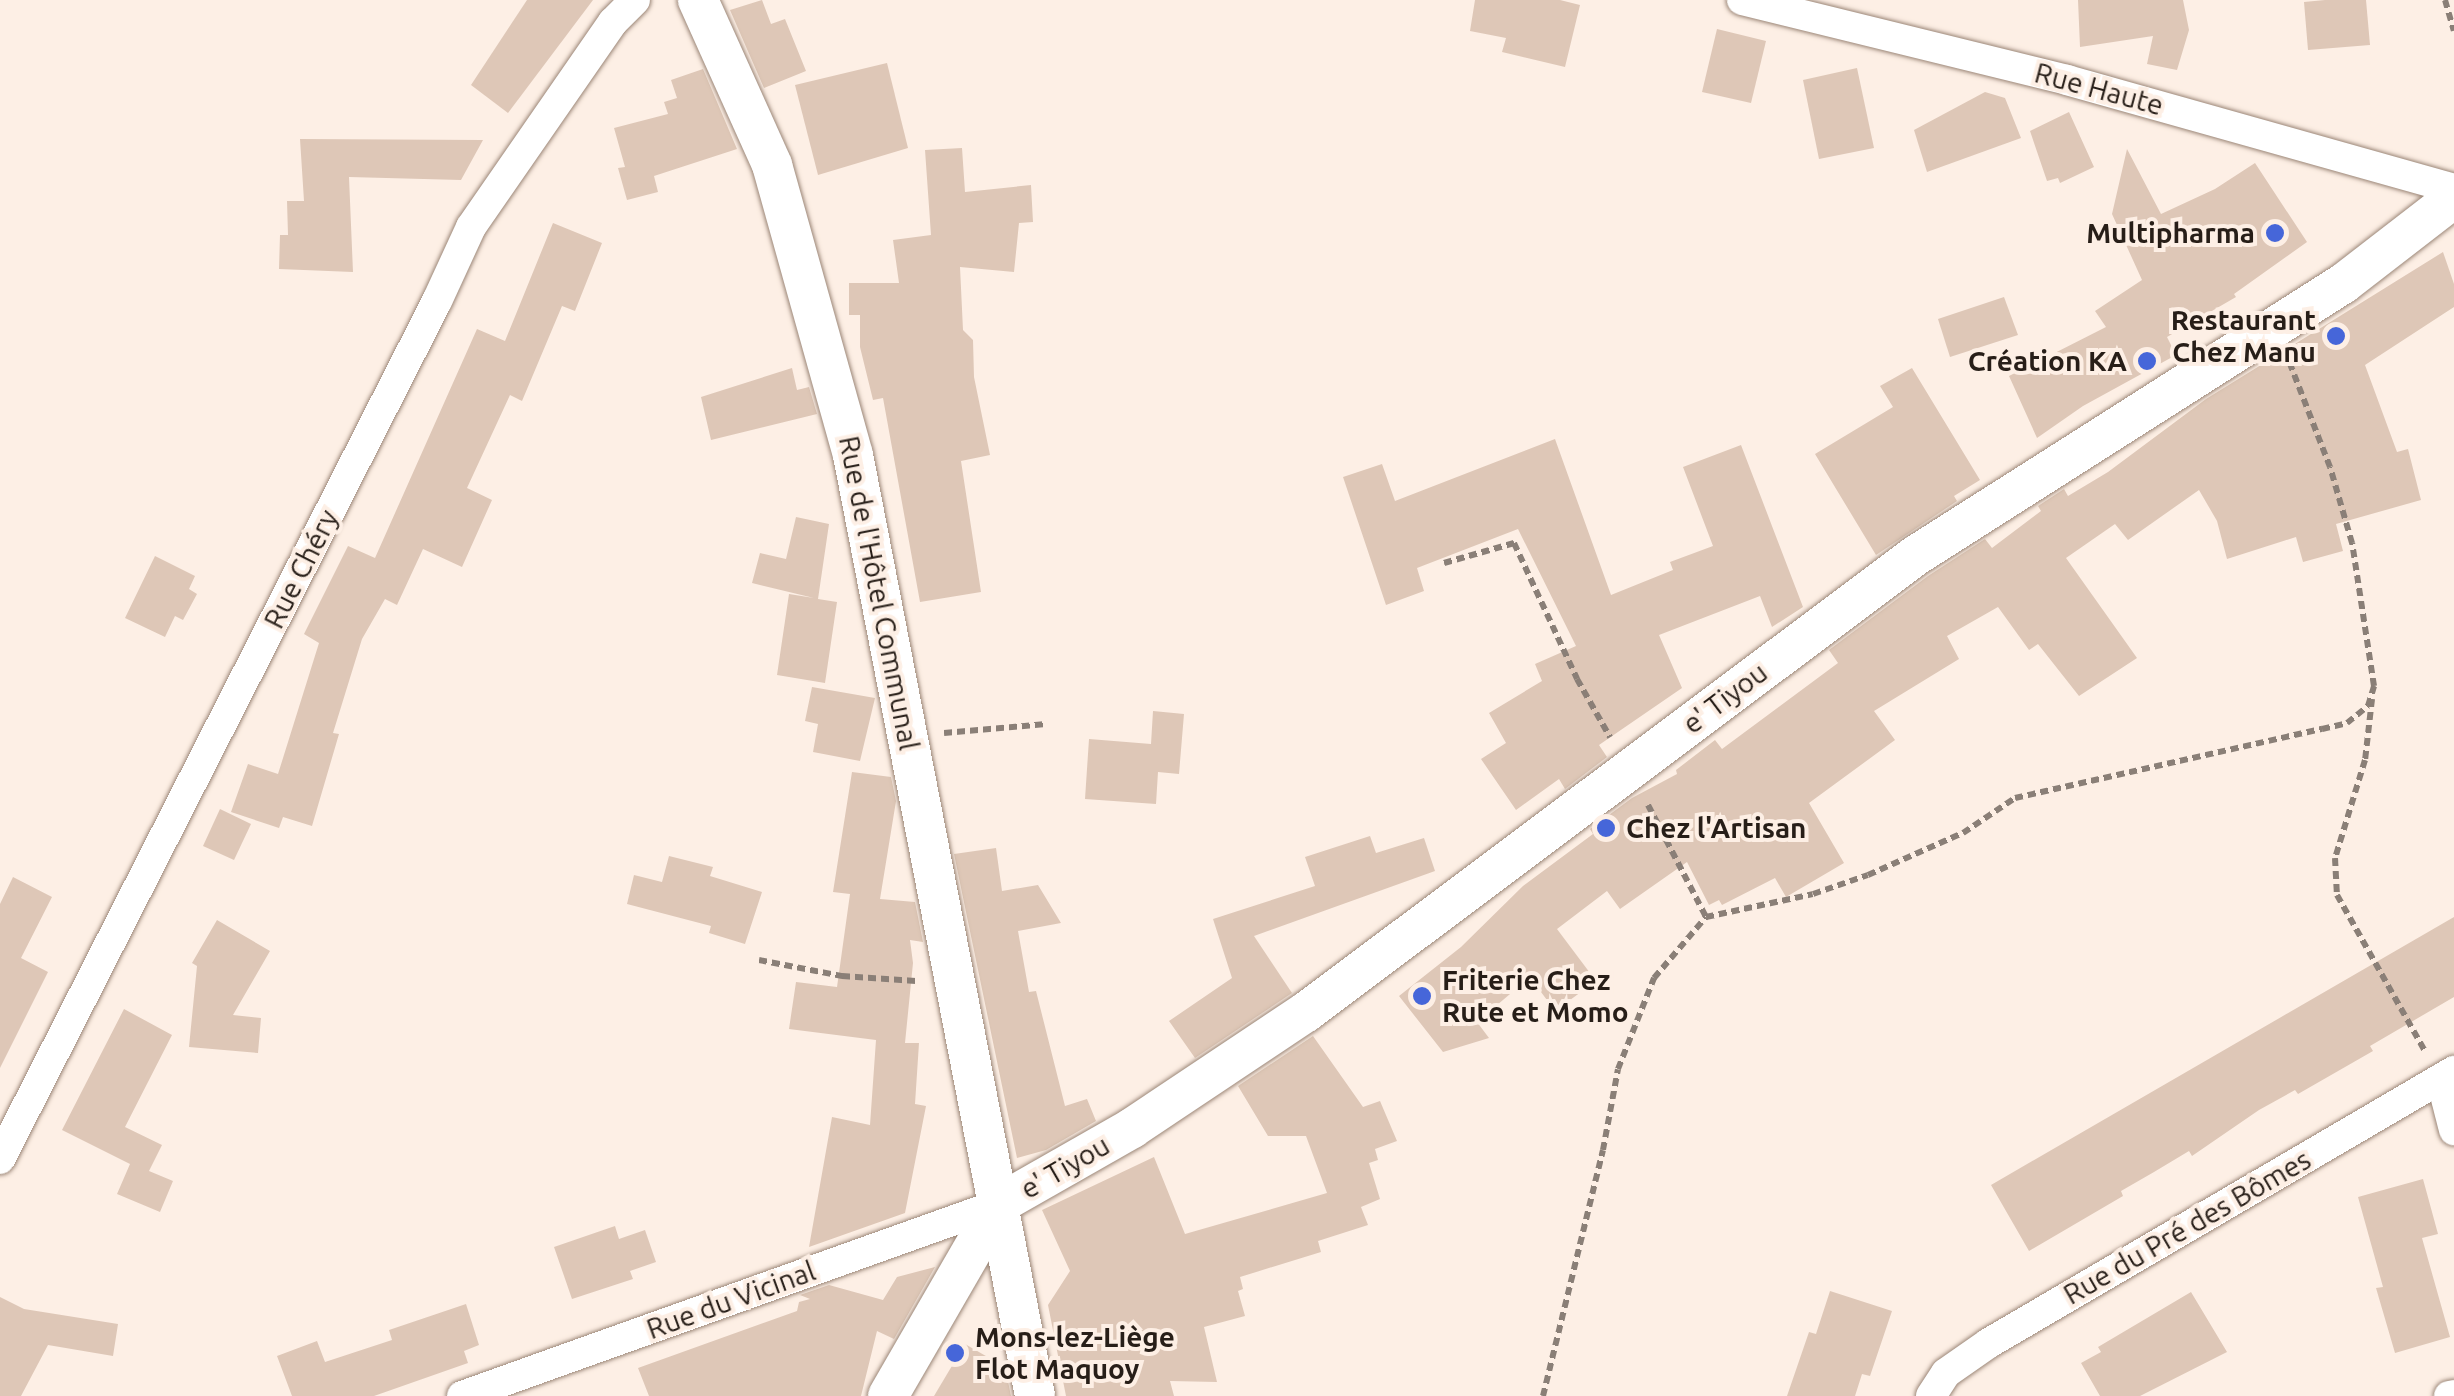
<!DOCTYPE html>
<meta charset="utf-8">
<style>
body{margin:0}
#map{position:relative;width:2454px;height:1396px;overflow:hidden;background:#fdefe5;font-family:Ubuntu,sans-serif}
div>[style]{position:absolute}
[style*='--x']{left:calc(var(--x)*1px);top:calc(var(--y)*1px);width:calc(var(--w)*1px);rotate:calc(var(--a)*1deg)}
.building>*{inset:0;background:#dec7b7}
.path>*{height:6px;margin-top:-3px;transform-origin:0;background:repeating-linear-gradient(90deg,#8a7f77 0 8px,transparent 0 13px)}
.roads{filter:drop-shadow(0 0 2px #9b8677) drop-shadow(0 0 2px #9b8677)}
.minor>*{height:30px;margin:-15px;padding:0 15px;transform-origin:15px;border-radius:15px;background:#fff}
.tertiary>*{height:40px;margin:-20px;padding:0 20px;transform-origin:20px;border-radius:20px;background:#fff}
.dots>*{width:28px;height:28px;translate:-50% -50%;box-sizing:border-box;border:5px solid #fdefe5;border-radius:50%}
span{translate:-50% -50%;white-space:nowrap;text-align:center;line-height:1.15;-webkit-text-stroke:8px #fdefe5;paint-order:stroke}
.street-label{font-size:28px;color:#271e18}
.poi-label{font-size:28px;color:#271e18;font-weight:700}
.right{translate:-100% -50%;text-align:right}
.left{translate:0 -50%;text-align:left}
</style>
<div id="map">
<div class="building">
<div style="clip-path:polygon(527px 0,593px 0,508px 113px,471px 85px)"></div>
<div style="clip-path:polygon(762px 0,771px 24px,785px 19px,806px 71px,764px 88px,730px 10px)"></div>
<div style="clip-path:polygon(1475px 0,1560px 0,1580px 5px,1565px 67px,1502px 52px,1506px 38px,1470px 31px)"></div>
<div style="clip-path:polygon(2078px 0,2183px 0,2189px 30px,2177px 70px,2147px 64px,2153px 36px,2080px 47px)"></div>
<div style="clip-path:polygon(2325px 0,2366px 0,2370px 45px,2308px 50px,2304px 2px)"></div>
<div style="clip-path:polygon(1717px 29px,1766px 41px,1751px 103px,1702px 92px)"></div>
<div style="clip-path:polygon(887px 63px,908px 148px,818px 175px,795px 85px)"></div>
<div style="clip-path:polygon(1857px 68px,1874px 148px,1819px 159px,1803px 80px)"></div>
<div style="clip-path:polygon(703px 69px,737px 149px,654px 176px,658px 192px,627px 200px,618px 168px,625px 167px,614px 128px,668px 114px,664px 102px,677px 98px,671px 80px)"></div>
<div style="clip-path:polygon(1985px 92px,2005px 98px,2021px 138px,1927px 172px,1914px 130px)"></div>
<div style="clip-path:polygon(2069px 112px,2094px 167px,2060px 183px,2058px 178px,2047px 181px,2030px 131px)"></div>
<div style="clip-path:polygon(300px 139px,483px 140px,461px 180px,349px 177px,353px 272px,279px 269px,280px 235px,288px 235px,287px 201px,304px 201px)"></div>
<div style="clip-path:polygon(962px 148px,965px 192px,1031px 185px,1033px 222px,1019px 223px,1014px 272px,960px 267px,963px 330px,973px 340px,974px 377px,990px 455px,961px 461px,981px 592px,920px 602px,883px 398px,873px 400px,860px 347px,860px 315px,849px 315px,849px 283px,899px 283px,893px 240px,931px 235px,925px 150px)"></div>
<div style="clip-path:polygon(2127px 149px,2161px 214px,2215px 189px,2255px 163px,2307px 242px,2234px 294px,2236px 297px,2167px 337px,2176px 355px,2083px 406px,2037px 438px,2009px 376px,2106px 327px,2095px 311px,2142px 280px,2112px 214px)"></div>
<div style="clip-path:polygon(553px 223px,602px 243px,575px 311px,562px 306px,522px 401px,510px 395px,467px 488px,492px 500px,462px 567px,423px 549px,397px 605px,385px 599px,362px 639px,333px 733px,339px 734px,312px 826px,283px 817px,279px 828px,231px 812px,248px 764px,278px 774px,319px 643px,304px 634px,348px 546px,375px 558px,477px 329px,505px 341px)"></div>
<div style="clip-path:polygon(2443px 252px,2454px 284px,2454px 307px,2365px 365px,2397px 452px,2408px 449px,2421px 500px,2336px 524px,2343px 551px,2303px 562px,2296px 537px,2227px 559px,2217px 521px,2199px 490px,2128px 540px,2115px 524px,2066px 558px,2137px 658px,2079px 696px,2038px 644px,2029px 650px,1998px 607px,1947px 636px,1959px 659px,1874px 711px,1895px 740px,1809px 803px,1844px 863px,1786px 897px,1775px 878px,1722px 905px,1719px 900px,1709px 905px,1687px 862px,1620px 909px,1607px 891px,1557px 929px,1596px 981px,1555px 1011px,1530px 977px,1477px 1022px,1489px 1038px,1443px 1052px,1399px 996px,1461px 947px,1523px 886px,1593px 834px,1590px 829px,1632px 798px,1677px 774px,1676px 770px,1715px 740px,1722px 749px,1838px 663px,1829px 650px,1928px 576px,1985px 539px,1992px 548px,2041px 511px,2038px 506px,2064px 489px,2068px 496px,2108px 472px,2206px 399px)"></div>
<div style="clip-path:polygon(2004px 297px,2018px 335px,1950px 357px,1938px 319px)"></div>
<div style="clip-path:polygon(792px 368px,797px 390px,809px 387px,817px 414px,711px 440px,701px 397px)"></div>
<div style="clip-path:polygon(1912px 368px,1980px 480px,1954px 496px,1957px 501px,1876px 555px,1815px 454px,1893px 407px,1880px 386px)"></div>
<div style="clip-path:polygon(1555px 439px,1611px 595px,1673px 570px,1670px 562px,1713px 546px,1683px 467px,1741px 445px,1803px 607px,1772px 627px,1760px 596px,1659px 635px,1682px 688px,1599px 745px,1607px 757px,1565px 789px,1559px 779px,1516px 810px,1481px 759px,1506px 743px,1489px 713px,1542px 681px,1535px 664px,1576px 646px,1518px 529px,1417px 568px,1424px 591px,1386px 605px,1343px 477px,1382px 464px,1395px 501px)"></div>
<div style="clip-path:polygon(796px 517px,829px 524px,818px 599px,837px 602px,825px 683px,777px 675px,789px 594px,814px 598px,752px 583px,760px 553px,786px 559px)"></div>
<div style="clip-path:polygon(155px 556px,195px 576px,189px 589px,197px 594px,183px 620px,175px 616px,165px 637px,125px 618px)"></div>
<div style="clip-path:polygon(812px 687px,875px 698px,860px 761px,813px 752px,818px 724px,805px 721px)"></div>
<div style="clip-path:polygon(1153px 711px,1184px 714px,1179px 774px,1158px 772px,1156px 804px,1085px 799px,1089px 739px,1151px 744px)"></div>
<div style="clip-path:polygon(852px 772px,891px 777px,896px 801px,880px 899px,915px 902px,923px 942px,910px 940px,913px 963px,905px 1043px,919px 1043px,915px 1104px,926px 1106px,905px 1213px,809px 1247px,832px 1117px,870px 1125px,876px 1040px,789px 1029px,796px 982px,837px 987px,850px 894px,833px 892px)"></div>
<div style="clip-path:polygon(220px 809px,251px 824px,234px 860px,203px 846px)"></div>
<div style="clip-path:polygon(1370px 836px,1376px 853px,1424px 838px,1435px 871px,1254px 936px,1292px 993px,1195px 1058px,1169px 1021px,1232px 978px,1213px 919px,1315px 886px,1305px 857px)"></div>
<div style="clip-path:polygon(996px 848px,1002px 891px,1038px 885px,1061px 923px,1018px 931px,1029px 992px,1036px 991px,1065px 1106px,1087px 1099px,1096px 1121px,1046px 1150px,1017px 1158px,954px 854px)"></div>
<div style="clip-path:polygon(669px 856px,713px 867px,710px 876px,762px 892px,745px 944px,709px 933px,711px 926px,627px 904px,634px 875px,662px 882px)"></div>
<div style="clip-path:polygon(13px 877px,52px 897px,21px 958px,48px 972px,0 1068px,0 904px)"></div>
<div style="clip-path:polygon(2454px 917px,2454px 997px,2370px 1046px,2373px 1051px,2298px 1094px,2295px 1090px,2259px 1110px,2192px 1156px,2189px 1151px,2154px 1172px,2121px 1191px,2123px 1196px,2029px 1251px,1991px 1185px)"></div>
<div style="clip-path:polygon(217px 920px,270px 951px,233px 1015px,261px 1018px,258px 1053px,189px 1047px,197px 966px,192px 963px)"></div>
<div style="clip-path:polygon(124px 1009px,172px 1035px,125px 1127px,162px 1145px,149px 1171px,173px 1181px,160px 1212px,117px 1194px,130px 1164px,62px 1130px)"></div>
<div style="clip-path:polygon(1313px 1036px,1363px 1107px,1380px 1101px,1397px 1141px,1375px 1149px,1378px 1160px,1369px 1163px,1380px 1199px,1361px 1207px,1368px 1225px,1318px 1241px,1321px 1252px,1240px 1277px,1243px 1289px,1238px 1291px,1245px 1316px,1204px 1327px,1217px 1382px,1170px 1381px,1174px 1396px,1066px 1396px,1048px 1305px,1070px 1271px,1042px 1210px,1154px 1157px,1185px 1234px,1327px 1193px,1306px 1136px,1268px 1136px,1238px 1086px)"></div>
<div style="clip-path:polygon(2423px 1179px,2438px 1234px,2422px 1238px,2450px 1337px,2395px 1353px,2376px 1288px,2383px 1287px,2358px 1197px)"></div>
<div style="clip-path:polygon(615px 1226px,619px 1239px,645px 1230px,656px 1262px,630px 1271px,633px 1279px,572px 1299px,554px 1247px)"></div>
<div style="clip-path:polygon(935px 1267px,894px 1339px,877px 1331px,861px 1396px,649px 1396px,638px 1368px,797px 1311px,799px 1302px,810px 1299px,800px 1295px,829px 1285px,883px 1300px,897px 1277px)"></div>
<div style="clip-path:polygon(1830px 1291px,1892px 1311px,1870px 1376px,1862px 1374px,1855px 1396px,1787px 1396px,1809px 1332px,1816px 1334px)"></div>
<div style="clip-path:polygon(2191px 1292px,2227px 1352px,2140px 1396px,2100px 1396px,2081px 1363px,2101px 1352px,2098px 1347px)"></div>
<div style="clip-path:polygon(0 1297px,24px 1309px,118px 1324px,113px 1356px,48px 1345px,21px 1396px,0 1396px)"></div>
<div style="clip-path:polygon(466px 1304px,479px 1345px,464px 1351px,468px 1363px,374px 1396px,292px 1396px,277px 1356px,317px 1341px,325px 1362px,392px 1340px,389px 1330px)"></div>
<div style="clip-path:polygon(965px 1344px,1005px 1367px,1011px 1396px,934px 1396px)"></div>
</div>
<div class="path">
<div style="--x:2445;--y:0;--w:32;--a:74"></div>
<div style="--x:1444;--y:563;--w:73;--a:-15.9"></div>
<div style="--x:1514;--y:543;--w:150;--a:65.1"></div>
<div style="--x:1577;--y:679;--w:67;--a:60.4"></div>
<div style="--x:2372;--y:699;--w:61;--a:96.5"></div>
<div style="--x:2365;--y:760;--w:102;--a:107"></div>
<div style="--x:2335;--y:858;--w:37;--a:87"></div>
<div style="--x:2337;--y:895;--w:181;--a:60.6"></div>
<div style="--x:944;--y:733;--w:102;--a:-5"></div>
<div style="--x:1648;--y:805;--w:126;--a:62.6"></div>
<div style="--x:759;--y:960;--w:85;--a:10.9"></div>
<div style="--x:842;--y:976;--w:74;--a:3.9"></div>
<div style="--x:1543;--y:1396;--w:253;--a:-76.3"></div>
<div style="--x:1603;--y:1150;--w:82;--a:-79.5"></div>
<div style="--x:1618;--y:1069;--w:98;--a:-68.4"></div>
<div style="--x:1654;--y:978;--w:80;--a:-49.6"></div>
<div style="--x:1706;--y:917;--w:109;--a:-12.1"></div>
<div style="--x:1813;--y:894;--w:58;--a:-19.1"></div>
<div style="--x:1868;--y:875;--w:104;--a:-23.9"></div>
<div style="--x:1963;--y:833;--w:63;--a:-33.9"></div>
<div style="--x:2015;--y:798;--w:315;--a:-12.7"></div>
<div style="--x:2322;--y:729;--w:26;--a:-13"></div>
<div style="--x:2347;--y:723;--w:27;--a:-39"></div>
<div style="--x:2368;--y:706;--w:21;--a:-73"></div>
<div style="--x:2374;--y:686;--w:145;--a:-98.7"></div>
<div style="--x:2352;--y:543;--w:79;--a:-106.1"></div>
<div style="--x:2330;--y:467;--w:110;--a:-111.2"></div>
</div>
<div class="roads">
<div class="minor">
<div style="--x:1742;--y:0;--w:335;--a:13.8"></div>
<div style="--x:2067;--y:80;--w:402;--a:15.7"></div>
<div style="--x:2441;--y:1079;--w:53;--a:75.7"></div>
<div style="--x:0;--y:1159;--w:963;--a:-63.01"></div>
<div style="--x:437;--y:301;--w:81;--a:-65.3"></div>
<div style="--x:471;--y:227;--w:249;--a:-55.3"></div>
<div style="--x:613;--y:22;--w:31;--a:-45"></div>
<div style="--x:462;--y:1396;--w:570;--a:-19.67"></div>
<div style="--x:1931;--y:1396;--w:27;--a:-57"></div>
<div style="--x:1946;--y:1373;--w:52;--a:-34.9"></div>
<div style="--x:1989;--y:1343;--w:539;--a:-30.33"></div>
<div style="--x:2449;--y:1396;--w:5;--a:-11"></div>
</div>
<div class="tertiary">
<div style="--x:698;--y:0;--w:181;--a:65.8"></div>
<div style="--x:772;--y:165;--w:301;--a:74.4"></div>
<div style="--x:853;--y:455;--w:958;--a:79.05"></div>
<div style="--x:999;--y:1204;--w:153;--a:-29.7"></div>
<div style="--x:1132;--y:1128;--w:209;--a:-33.7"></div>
<div style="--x:1306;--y:1012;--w:761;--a:-36.82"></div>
<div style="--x:1915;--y:556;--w:508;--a:-32.47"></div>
<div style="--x:2344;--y:283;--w:139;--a:-37.7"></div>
<div style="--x:888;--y:1396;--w:222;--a:-60"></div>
</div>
</div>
<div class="dots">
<div style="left:2275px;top:233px;background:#4666d9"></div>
<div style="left:2336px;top:336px;background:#4666d9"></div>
<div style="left:2147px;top:361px;background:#4666d9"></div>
<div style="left:1606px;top:828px;background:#4666d9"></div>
<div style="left:1422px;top:996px;background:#4666d9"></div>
<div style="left:955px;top:1353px;background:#4666d9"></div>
</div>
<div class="street-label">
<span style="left:2099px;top:89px;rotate:15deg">Rue Haute</span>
<span style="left:301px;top:569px;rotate:-63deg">Rue Chéry</span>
<span style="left:879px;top:593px;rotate:79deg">Rue de l'Hôtel Communal</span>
<span style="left:1725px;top:698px;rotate:-37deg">e' Tiyou</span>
<span style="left:1065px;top:1167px;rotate:-30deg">e' Tiyou</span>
<span style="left:2187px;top:1227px;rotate:-30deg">Rue du Pré des Bômes</span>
<span style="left:731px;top:1300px;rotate:-20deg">Rue du Vicinal</span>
</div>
<div class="poi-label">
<span class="right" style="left:2255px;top:233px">Multipharma</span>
<span class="right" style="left:2316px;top:336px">Restaurant<br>Chez Manu</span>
<span class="right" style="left:2127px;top:361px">Création KA</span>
<span class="left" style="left:1626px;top:828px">Chez l'Artisan</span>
<span class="left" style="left:1442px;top:996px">Friterie Chez<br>Rute et Momo</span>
<span class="left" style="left:975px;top:1353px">Mons-lez-Liège<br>Flot Maquoy</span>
</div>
</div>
